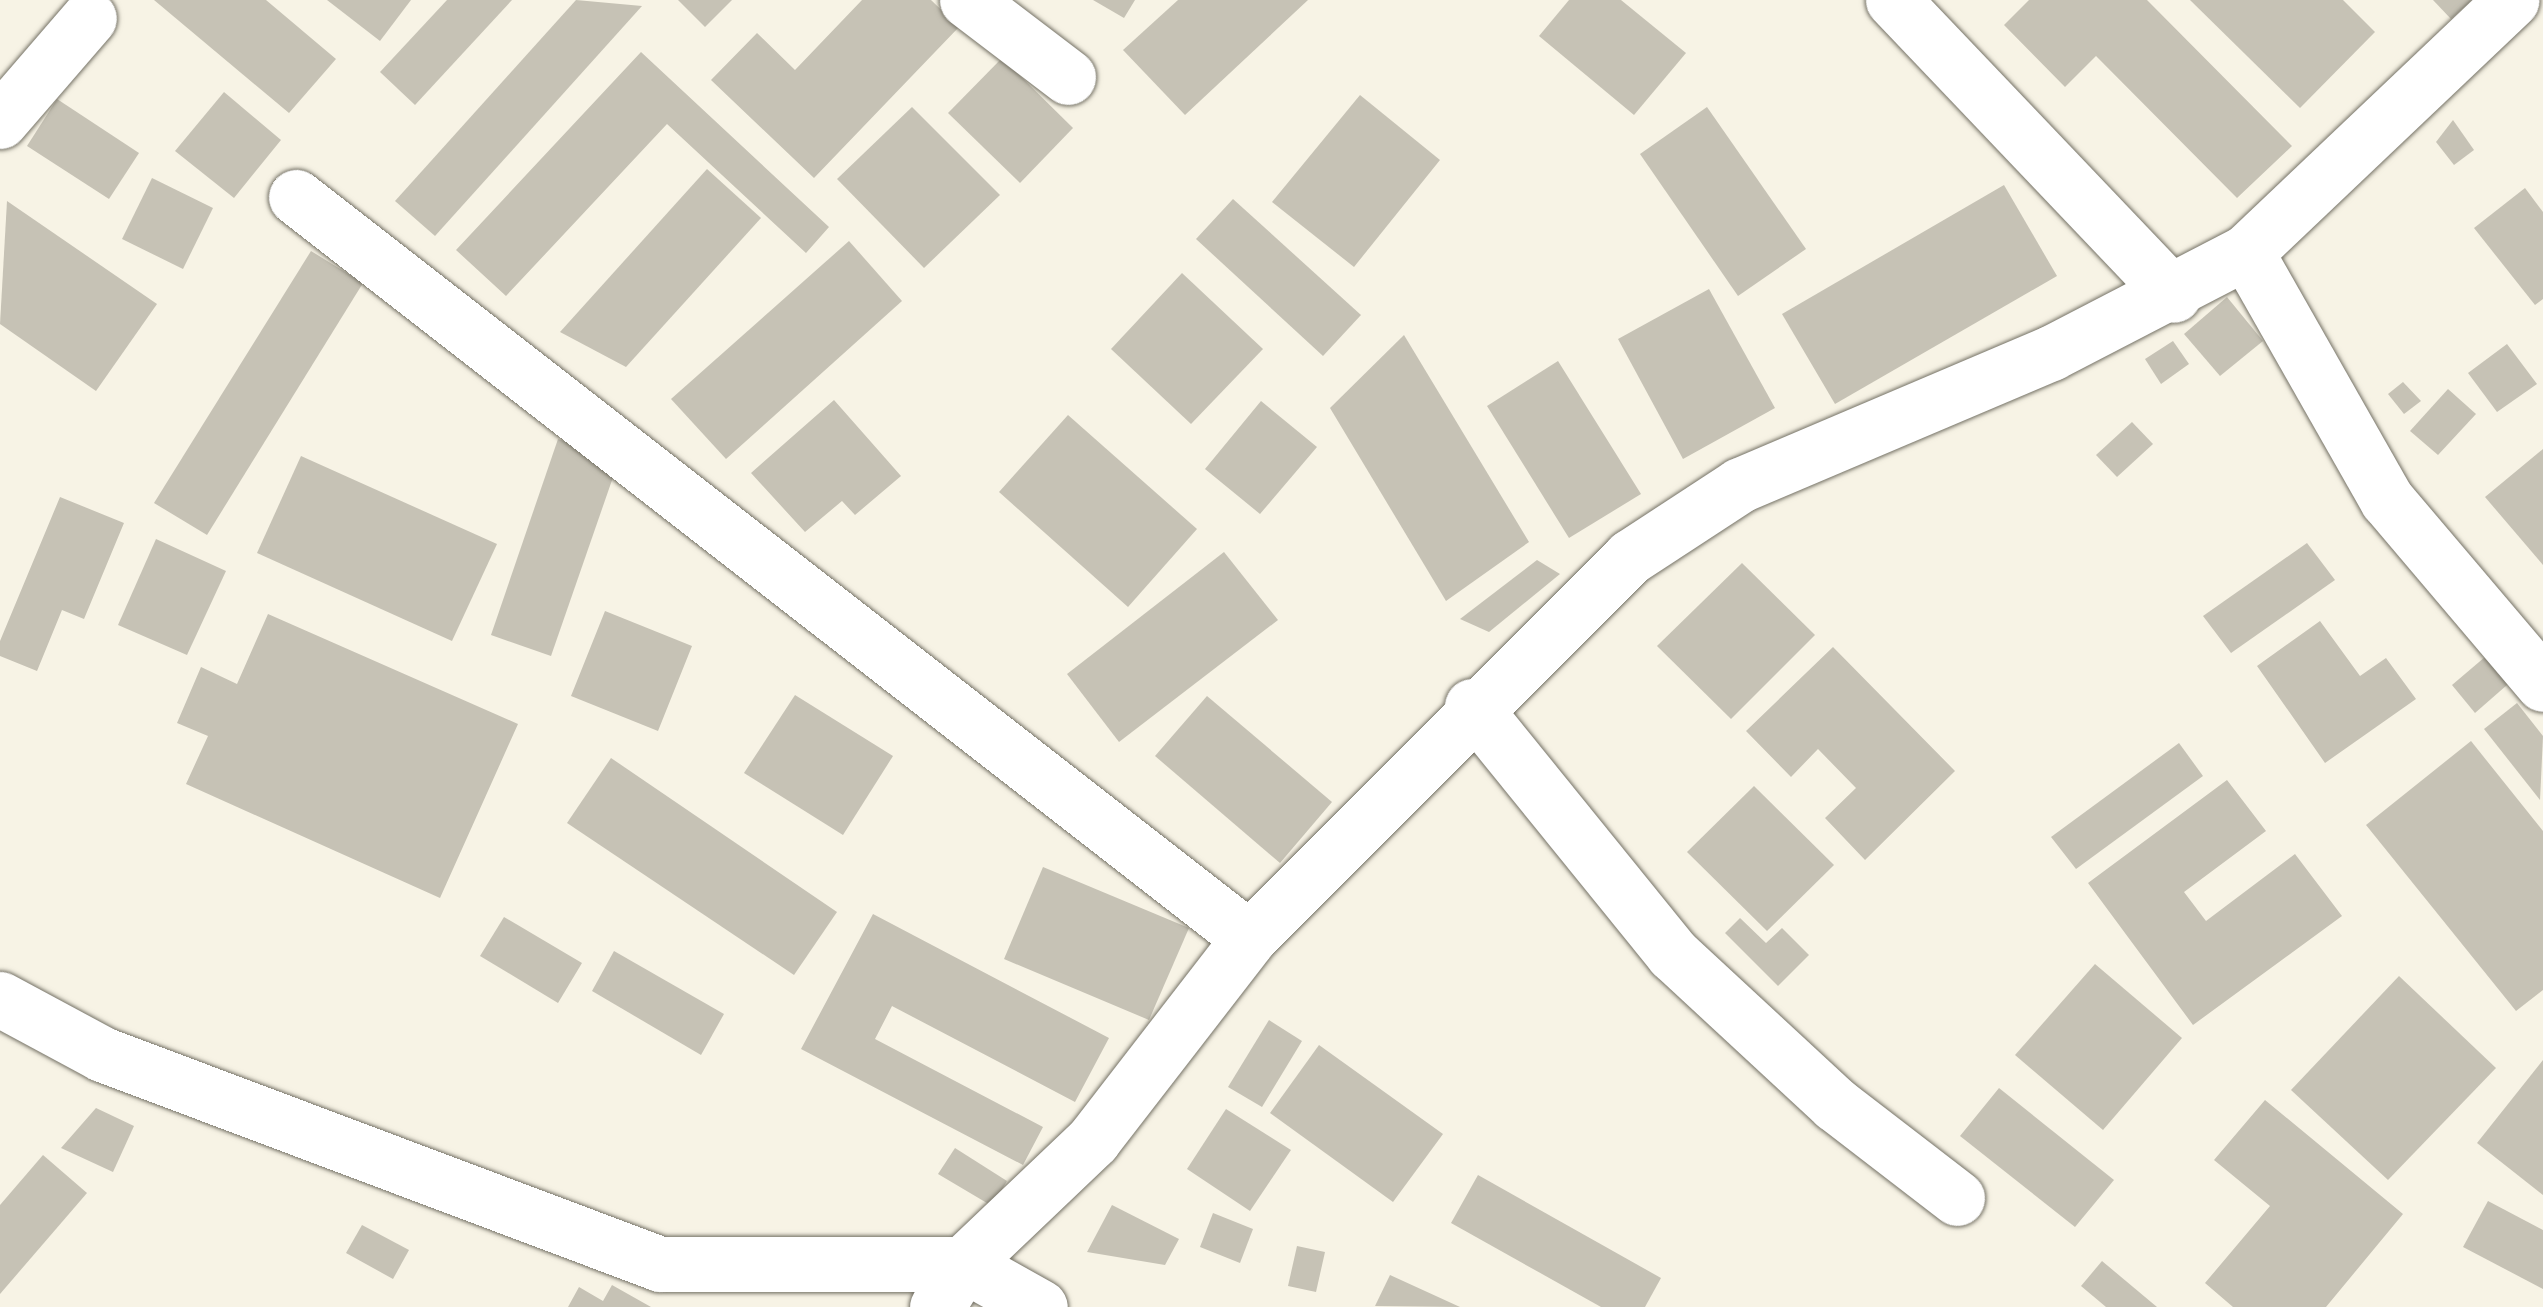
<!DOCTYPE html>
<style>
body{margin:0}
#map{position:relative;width:2543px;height:1307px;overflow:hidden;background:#f7f3e5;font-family:"Nunito Sans",sans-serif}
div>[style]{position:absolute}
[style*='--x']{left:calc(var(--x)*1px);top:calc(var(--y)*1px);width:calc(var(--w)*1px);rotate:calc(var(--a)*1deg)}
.building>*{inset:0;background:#c6c2b5}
.roads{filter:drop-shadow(0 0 2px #747165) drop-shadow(0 0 2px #747165)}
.minor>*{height:55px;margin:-27.5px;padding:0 27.5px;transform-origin:27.5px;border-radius:27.5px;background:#fff}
span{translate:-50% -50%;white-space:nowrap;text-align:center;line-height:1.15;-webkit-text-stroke:10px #f7f3e5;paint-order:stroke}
</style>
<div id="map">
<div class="building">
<div style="clip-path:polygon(154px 0,266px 0,336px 59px,289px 113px)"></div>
<div style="clip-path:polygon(327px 0,411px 0,380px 41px)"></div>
<div style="clip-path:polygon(447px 0,512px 0,415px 105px,380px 72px)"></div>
<div style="clip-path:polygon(576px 0,642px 6px,435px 236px,395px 201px)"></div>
<div style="clip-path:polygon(678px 0,732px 0,705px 27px)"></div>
<div style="clip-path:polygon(862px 0,931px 0,959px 27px,814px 178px,711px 80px,757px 33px,795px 70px)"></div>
<div style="clip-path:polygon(1093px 0,1135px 0,1124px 18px)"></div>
<div style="clip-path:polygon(1178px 0,1308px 0,1185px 115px,1123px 50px)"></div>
<div style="clip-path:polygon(1569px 0,1621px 0,1686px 53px,1634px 115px,1539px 36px)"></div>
<div style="clip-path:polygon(2029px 0,2147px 0,2292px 146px,2237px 198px,2096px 56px,2065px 87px,2004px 25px)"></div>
<div style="clip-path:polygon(2190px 0,2343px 0,2375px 32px,2300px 108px)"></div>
<div style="clip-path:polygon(2433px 0,2472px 0,2451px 19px)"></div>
<div style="clip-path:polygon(641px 52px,829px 227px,806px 253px,667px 124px,506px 296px,456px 250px)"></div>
<div style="clip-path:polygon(1002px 58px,1073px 128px,1020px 183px,948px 113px)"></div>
<div style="clip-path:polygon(224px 92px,281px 140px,234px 198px,175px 151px)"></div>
<div style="clip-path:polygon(1360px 95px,1440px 160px,1354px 267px,1272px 202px)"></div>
<div style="clip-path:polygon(57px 99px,139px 153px,109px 199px,27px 146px)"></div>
<div style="clip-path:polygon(912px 107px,1000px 195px,924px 268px,837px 179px)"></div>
<div style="clip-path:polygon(1707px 107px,1806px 249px,1738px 296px,1640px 154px)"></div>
<div style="clip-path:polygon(2453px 120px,2474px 150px,2454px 165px,2436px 142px)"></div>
<div style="clip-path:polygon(707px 169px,761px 218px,626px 367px,560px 332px)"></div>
<div style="clip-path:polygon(152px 178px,213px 208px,183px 269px,122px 239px)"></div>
<div style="clip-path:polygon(2004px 185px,2057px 276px,1835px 404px,1782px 314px)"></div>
<div style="clip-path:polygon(2525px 188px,2543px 212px,2543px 299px,2535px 305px,2474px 228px)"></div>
<div style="clip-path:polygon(1233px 199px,1361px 315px,1323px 356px,1196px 239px)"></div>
<div style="clip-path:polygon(7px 201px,157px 304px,96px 391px,0 324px)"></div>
<div style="clip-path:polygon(849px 241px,902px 301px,726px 459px,671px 399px)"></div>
<div style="clip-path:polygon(311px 251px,363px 283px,207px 535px,154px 503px)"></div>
<div style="clip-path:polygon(1182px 273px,1263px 349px,1191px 424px,1111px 349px)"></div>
<div style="clip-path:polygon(1709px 289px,1775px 408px,1683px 459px,1618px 339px)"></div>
<div style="clip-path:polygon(2227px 297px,2263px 341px,2220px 376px,2184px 334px)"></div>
<div style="clip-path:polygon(1404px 335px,1529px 542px,1446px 601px,1330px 408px)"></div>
<div style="clip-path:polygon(2173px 341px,2189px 364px,2161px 384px,2145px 359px)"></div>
<div style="clip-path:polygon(2507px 344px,2537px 384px,2497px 412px,2468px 373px)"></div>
<div style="clip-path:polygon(1558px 361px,1641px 494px,1569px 538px,1487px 406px)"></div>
<div style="clip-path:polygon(2403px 382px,2421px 401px,2404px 414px,2388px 394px)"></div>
<div style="clip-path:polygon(2448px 389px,2476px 414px,2438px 455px,2410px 431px)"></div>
<div style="clip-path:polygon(834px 400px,901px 476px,855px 515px,842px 501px,805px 532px,751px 473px)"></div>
<div style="clip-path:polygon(1261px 401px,1317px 447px,1260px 514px,1205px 469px)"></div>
<div style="clip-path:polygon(1068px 415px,1197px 529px,1128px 607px,999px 492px)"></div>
<div style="clip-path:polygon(2132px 422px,2153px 444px,2117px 477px,2096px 455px)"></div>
<div style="clip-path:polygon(558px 439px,619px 460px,551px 656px,491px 635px)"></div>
<div style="clip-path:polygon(2543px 449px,2543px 565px,2485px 497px)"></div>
<div style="clip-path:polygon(301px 456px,497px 544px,452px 641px,257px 553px)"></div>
<div style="clip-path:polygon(60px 497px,124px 523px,84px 619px,62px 610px,37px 671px,0 656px,0 641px)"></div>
<div style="clip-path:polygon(156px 539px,226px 571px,187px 655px,118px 625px)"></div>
<div style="clip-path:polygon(2307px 543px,2335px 580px,2231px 653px,2203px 616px)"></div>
<div style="clip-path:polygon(1224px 552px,1278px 620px,1119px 742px,1067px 674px)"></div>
<div style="clip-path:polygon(1537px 560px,1560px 574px,1489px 632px,1460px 619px)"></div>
<div style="clip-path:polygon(1742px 563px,1815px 635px,1731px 719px,1657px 646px)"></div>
<div style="clip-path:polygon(605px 611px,692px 646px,658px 731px,571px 696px)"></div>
<div style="clip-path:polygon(268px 614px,518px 724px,440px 898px,186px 784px,208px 736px,177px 723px,201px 667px,237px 684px)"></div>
<div style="clip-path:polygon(2320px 621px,2360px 676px,2386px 658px,2416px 699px,2325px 763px,2257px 666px)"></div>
<div style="clip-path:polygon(1833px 647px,1955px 771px,1865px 860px,1825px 818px,1856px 788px,1818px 749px,1791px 777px,1746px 731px)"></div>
<div style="clip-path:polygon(2492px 651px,2515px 678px,2475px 713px,2452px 685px)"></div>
<div style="clip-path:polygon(795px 695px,893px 756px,843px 835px,744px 773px)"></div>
<div style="clip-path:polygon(1207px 696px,1332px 802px,1280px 863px,1155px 756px)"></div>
<div style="clip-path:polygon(2517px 703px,2543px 736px,2540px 800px,2484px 729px)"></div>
<div style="clip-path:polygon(2471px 741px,2543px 831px,2543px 990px,2516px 1011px,2366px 825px)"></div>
<div style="clip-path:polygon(2179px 743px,2203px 776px,2076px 869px,2051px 837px)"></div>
<div style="clip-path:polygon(611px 758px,837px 912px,794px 975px,567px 823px)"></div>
<div style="clip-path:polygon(2227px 780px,2266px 831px,2184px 892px,2206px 921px,2295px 854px,2342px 916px,2193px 1025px,2088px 883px)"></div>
<div style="clip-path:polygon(1754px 786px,1834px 865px,1767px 931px,1687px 852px)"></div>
<div style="clip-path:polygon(1043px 867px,1189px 928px,1149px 1020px,1004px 959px)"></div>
<div style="clip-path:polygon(873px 914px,1109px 1038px,1075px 1102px,892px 1006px,875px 1039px,1043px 1127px,1023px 1165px,801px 1049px)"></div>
<div style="clip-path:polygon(504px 917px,582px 963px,558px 1003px,480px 956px)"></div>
<div style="clip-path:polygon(1740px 918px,1766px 943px,1782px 928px,1809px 955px,1778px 986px,1725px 933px)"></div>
<div style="clip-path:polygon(614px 951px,724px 1014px,701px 1055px,592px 991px)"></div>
<div style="clip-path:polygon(2095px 964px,2182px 1038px,2103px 1130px,2015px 1055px)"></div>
<div style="clip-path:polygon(2399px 976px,2496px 1068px,2388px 1180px,2291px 1090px)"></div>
<div style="clip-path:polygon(1269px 1020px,1302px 1041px,1262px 1107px,1228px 1087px)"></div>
<div style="clip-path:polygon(1319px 1045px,1443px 1134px,1393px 1202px,1270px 1113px)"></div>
<div style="clip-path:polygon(2543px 1060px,2543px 1195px,2477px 1143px)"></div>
<div style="clip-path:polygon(1999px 1088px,2114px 1180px,2075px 1227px,1960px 1136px)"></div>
<div style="clip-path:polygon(2265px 1100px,2403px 1214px,2326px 1307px,2233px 1307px,2205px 1283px,2270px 1206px,2214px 1160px)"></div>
<div style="clip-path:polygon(96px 1108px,134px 1126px,113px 1172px,61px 1148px)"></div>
<div style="clip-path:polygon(1226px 1109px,1291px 1150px,1250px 1211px,1187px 1169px)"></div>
<div style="clip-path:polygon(955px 1148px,1007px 1181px,992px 1206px,938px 1174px)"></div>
<div style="clip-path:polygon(43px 1155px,87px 1193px,0 1294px,0 1205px)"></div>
<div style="clip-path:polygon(1478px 1175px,1661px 1278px,1645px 1307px,1601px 1307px,1451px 1223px)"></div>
<div style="clip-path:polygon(2488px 1201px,2543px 1230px,2543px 1289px,2463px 1247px)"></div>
<div style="clip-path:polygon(1112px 1205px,1179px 1239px,1165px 1265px,1087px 1252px)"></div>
<div style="clip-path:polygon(1213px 1213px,1253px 1229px,1240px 1263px,1200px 1247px)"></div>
<div style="clip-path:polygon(362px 1225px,409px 1250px,393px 1279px,346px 1253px)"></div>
<div style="clip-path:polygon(1297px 1246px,1325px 1252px,1316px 1292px,1288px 1286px)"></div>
<div style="clip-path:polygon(2102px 1261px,2157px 1307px,2106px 1307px,2081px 1286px)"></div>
<div style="clip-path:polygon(1390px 1275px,1460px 1307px,1375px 1306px)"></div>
<div style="clip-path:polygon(612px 1285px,651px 1307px,568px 1307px,579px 1287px,603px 1301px)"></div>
</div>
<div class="roads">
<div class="minor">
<div style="--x:967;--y:0;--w:127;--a:37.3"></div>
<div style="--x:1893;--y:0;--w:407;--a:46.4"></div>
<div style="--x:0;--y:121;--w:136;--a:-49.2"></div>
<div style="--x:296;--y:197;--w:1207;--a:37.87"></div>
<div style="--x:2246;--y:252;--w:285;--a:60.4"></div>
<div style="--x:2387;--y:500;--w:241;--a:49.7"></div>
<div style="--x:1472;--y:706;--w:319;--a:51"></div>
<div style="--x:1673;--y:954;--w:221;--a:42.8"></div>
<div style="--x:1835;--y:1104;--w:154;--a:37.6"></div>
<div style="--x:0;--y:999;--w:116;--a:28.3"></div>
<div style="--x:102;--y:1054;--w:596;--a:20.62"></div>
<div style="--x:660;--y:1264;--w:303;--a:0"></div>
<div style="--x:963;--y:1264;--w:88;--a:29.2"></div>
<div style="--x:937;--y:1307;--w:50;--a:-58.8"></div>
<div style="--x:963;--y:1264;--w:180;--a:-43.6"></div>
<div style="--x:1093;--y:1140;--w:255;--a:-52.3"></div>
<div style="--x:1249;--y:938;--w:539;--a:-45"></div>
<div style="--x:1630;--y:557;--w:131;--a:-33.2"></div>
<div style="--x:1740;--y:485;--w:338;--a:-23"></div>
<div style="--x:2051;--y:353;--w:220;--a:-27.4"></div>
<div style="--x:2246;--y:252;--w:366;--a:-43.5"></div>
</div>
</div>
</div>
